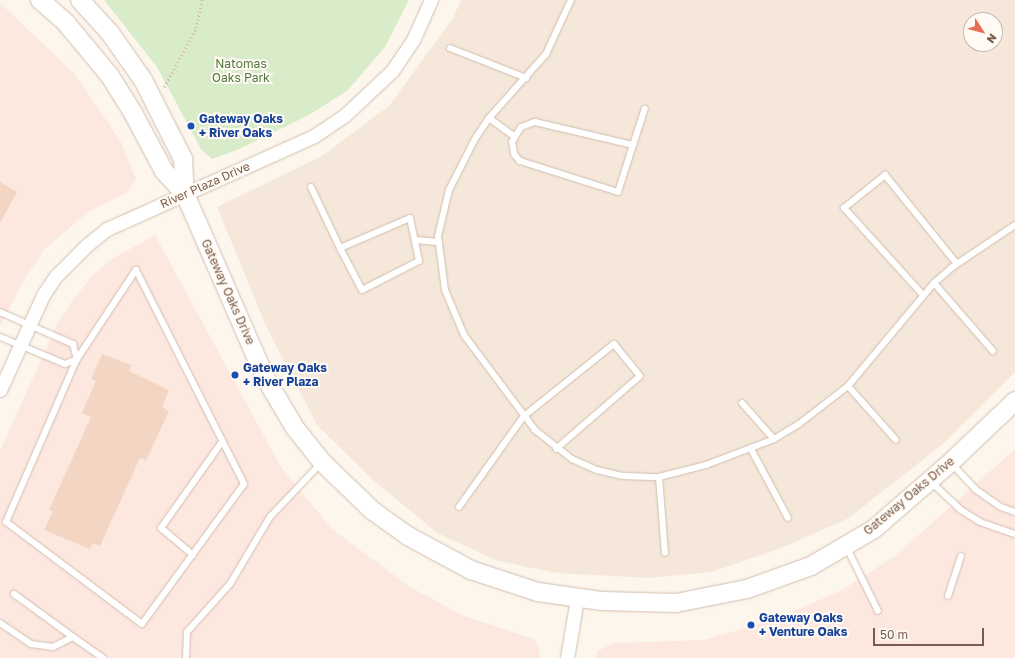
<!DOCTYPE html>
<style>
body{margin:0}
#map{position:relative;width:1015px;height:658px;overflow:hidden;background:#fdf6ec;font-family:"Golos Text",sans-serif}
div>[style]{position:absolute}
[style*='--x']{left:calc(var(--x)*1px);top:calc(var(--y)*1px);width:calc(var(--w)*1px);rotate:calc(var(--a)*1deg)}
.residential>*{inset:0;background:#f5e8da}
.commercial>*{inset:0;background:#fde8e0}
.green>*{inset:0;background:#d8ecc9}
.building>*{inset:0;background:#f3d5c3}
.path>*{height:2.5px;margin-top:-1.25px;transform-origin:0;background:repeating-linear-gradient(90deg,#d9b8a5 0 1px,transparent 0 4px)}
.roads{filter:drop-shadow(0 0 1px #d1beb0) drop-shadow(0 0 1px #d1beb0)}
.lane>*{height:6px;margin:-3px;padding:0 3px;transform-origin:3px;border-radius:3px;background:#fff}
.street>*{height:13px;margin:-6.5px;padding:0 6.5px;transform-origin:6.5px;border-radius:6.5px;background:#fff}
.secondary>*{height:18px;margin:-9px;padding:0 9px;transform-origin:9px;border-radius:9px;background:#fff}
.dots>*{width:11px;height:11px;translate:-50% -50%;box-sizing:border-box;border:2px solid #fffaf3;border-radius:50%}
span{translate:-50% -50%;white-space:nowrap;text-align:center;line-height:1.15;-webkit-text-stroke:4px #fffaf3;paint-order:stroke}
.park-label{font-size:12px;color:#537a41}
.transit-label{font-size:12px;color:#164399;font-weight:700}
.left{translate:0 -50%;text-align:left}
.street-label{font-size:12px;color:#7a5c4d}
.north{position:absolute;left:963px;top:12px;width:40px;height:40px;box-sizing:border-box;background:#fffaf3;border:1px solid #cabbb1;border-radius:50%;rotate:126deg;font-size:11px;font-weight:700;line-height:16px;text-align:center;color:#7a5c4d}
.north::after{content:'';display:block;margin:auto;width:14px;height:18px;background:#e76f51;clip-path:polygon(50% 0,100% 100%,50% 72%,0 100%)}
.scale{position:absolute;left:873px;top:628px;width:111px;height:18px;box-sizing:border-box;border:2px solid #7a5c4d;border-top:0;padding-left:5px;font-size:12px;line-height:14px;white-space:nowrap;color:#7a5c4d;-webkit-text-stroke:3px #fffaf3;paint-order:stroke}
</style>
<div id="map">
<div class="residential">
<div style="clip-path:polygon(evenodd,461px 0,1015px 0,1015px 372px,944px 443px,849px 518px,779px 549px,711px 572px,649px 578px,557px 573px,498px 561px,437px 533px,373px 480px,317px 425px,266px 326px,217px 207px,322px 156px,389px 106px,453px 18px,461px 0,971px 20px,995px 20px,995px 44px,971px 44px,971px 20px)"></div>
</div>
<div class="commercial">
<div style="clip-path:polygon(0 3px,74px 73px,120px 140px,136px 179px,128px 192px,88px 212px,45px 249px,21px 285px,0 327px)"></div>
<div style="clip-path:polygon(155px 235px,281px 467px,332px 529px,410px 587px,464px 616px,534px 639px,540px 652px,539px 658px,0 658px,0 451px,58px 322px,72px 301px,93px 275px,112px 259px)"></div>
<div style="clip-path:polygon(1015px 449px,1015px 658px,597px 658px,597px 651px,615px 643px,704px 640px,767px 622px,839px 592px,895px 556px)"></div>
</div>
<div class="green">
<div style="clip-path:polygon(104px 0,409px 0,385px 47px,347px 91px,309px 115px,237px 150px,212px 159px,201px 149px,157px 67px)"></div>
</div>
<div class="building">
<div style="clip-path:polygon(0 182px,17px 192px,0 223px)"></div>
<div style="clip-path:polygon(102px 354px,131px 365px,129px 371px,169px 390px,162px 407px,169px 411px,146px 461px,140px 458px,100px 546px,93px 543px,90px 549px,44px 530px,53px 511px,49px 510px,91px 417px,82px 413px,96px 381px,91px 379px)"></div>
</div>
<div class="path">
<div style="--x:164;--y:87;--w:67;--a:-61.5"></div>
<div style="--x:196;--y:28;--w:29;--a:-78"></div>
</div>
<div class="roads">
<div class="lane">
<div style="--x:571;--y:0;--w:60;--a:114.8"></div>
<div style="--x:546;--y:54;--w:86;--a:131.7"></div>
<div style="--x:489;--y:118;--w:23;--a:124"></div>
<div style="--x:476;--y:137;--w:59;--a:117"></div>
<div style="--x:449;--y:190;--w:47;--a:103.4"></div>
<div style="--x:438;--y:236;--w:54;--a:82.6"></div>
<div style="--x:445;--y:290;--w:49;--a:67.1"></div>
<div style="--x:464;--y:335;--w:119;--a:53.2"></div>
<div style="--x:535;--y:430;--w:47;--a:38.1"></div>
<div style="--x:572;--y:459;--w:27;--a:24"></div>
<div style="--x:597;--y:470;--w:27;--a:13"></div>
<div style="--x:623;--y:476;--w:36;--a:2"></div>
<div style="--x:659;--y:477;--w:49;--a:-14.3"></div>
<div style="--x:706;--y:465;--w:73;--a:-20.9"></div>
<div style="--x:774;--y:439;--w:29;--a:-31"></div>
<div style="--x:799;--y:424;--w:62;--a:-37.8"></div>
<div style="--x:848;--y:386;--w:134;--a:-50.1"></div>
<div style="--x:934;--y:283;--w:23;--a:-41"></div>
<div style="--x:951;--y:268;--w:77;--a:-33.9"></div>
<div style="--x:450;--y:48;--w:82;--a:21.5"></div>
<div style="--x:489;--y:118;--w:31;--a:36"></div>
<div style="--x:535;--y:122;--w:101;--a:13.2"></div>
<div style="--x:633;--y:145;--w:49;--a:107.7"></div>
<div style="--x:618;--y:192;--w:103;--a:-162.4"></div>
<div style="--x:520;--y:161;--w:9;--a:-131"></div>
<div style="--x:514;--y:154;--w:12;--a:-99"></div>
<div style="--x:512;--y:142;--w:17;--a:-59"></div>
<div style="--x:521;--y:127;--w:15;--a:-20"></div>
<div style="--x:633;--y:145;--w:38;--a:-72"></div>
<div style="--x:311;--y:187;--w:68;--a:64.6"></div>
<div style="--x:340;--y:248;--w:47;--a:62.4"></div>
<div style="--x:362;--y:290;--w:64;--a:-27"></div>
<div style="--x:419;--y:261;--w:44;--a:-101.8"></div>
<div style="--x:410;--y:218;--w:76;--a:156.8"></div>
<div style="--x:416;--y:240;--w:22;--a:5"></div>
<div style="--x:136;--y:270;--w:240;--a:63.2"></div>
<div style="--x:244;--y:484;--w:173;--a:126.1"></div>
<div style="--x:142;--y:624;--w:170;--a:-143.1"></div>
<div style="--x:6;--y:522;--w:178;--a:-66.5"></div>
<div style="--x:77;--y:359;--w:107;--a:-56.5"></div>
<div style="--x:934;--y:283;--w:90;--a:49.1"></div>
<div style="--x:923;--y:295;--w:118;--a:-132.2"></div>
<div style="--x:844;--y:208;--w:53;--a:-38.8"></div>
<div style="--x:885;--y:175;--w:114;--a:51"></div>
<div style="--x:0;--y:312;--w:80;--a:23.7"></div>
<div style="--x:73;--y:344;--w:16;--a:75"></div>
<div style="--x:77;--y:359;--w:13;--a:157"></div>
<div style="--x:65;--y:364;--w:70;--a:-157.4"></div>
<div style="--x:848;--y:386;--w:72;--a:48.4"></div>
<div style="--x:742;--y:403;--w:48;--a:48.4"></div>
<div style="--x:751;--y:449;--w:78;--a:61.8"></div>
<div style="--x:952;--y:464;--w:34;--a:47"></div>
<div style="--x:975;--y:489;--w:32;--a:35"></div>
<div style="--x:1001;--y:507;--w:15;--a:20"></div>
<div style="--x:659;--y:477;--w:76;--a:85.5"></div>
<div style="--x:931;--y:482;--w:41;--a:43"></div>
<div style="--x:961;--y:510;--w:22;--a:32"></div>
<div style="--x:980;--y:522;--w:37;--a:19"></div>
<div style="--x:459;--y:507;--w:112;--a:-54.5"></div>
<div style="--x:524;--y:416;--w:115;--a:-38.7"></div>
<div style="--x:614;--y:344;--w:41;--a:50.9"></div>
<div style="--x:640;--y:376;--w:111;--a:139"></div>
<div style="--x:847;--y:548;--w:70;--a:63.8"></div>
<div style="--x:193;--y:555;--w:42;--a:-139.8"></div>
<div style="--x:161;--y:528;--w:105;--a:-54.7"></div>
<div style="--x:14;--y:594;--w:73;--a:36.1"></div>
<div style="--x:948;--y:596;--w:42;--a:-72"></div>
<div style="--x:0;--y:623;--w:37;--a:34"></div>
<div style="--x:31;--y:644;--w:22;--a:8"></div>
<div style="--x:53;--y:647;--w:22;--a:-27"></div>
<div style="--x:73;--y:637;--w:37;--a:35"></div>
<div style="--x:186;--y:658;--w:26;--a:-88"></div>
<div style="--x:187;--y:632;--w:64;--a:-48.1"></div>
<div style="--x:230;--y:584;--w:78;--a:-59.2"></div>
<div style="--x:270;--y:517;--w:74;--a:-46.6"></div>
</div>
<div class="street">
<div style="--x:0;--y:390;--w:104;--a:-65.6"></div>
<div style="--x:43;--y:295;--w:23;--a:-56"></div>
<div style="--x:56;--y:276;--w:44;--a:-45"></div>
<div style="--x:87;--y:245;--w:26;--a:-39"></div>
<div style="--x:107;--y:229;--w:227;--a:-24.2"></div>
<div style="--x:314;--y:136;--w:36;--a:-34"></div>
<div style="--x:344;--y:116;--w:66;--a:-43.2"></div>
<div style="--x:392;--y:71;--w:37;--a:-56"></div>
<div style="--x:413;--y:40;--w:44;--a:-65.8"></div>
<div style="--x:567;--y:658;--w:60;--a:-80.4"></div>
</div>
<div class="secondary">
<div style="--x:40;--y:0;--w:35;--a:41"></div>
<div style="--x:66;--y:23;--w:69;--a:50.3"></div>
<div style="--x:110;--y:76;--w:44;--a:58.1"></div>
<div style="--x:133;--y:113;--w:66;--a:61.9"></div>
<div style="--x:164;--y:171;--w:31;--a:48"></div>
<div style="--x:185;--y:194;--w:202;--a:66.4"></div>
<div style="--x:266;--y:379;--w:57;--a:59.4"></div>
<div style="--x:295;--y:428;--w:43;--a:51.5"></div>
<div style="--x:322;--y:462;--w:71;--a:43.9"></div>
<div style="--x:373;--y:511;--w:43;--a:35.5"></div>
<div style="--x:408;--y:536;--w:72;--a:28.4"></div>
<div style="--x:471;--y:570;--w:71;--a:18.2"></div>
<div style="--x:538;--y:592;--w:65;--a:8"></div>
<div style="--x:602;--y:601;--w:74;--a:1.5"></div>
<div style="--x:676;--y:603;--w:72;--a:-11.2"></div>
<div style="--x:747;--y:589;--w:68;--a:-19.8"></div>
<div style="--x:811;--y:566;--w:73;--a:-30.4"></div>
<div style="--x:874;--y:529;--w:101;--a:-41"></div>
<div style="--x:950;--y:463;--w:90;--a:-43.6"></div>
<div style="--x:80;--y:0;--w:45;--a:47.7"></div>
<div style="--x:110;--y:33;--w:57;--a:54.9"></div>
<div style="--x:143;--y:80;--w:89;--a:63.1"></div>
<div style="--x:183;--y:159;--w:35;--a:87"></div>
</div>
</div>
<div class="dots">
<div style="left:191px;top:126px;background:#1a4fb4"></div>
<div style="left:235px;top:375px;background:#1a4fb4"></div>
<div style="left:751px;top:625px;background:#1a4fb4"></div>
</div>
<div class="park-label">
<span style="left:241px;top:71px">Natomas<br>Oaks Park</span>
</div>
<div class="transit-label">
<span class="left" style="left:199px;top:126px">Gateway Oaks<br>+ River Oaks</span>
<span class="left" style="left:243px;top:375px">Gateway Oaks<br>+ River Plaza</span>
<span class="left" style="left:759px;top:625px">Gateway Oaks<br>+ Venture Oaks</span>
</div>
<div class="street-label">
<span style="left:205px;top:185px;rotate:-24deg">River Plaza Drive</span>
<span style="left:228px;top:292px;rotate:66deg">Gateway Oaks Drive</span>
<span style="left:909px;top:496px;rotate:-40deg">Gateway Oaks Drive</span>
</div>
<div class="north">N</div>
<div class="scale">50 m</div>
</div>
